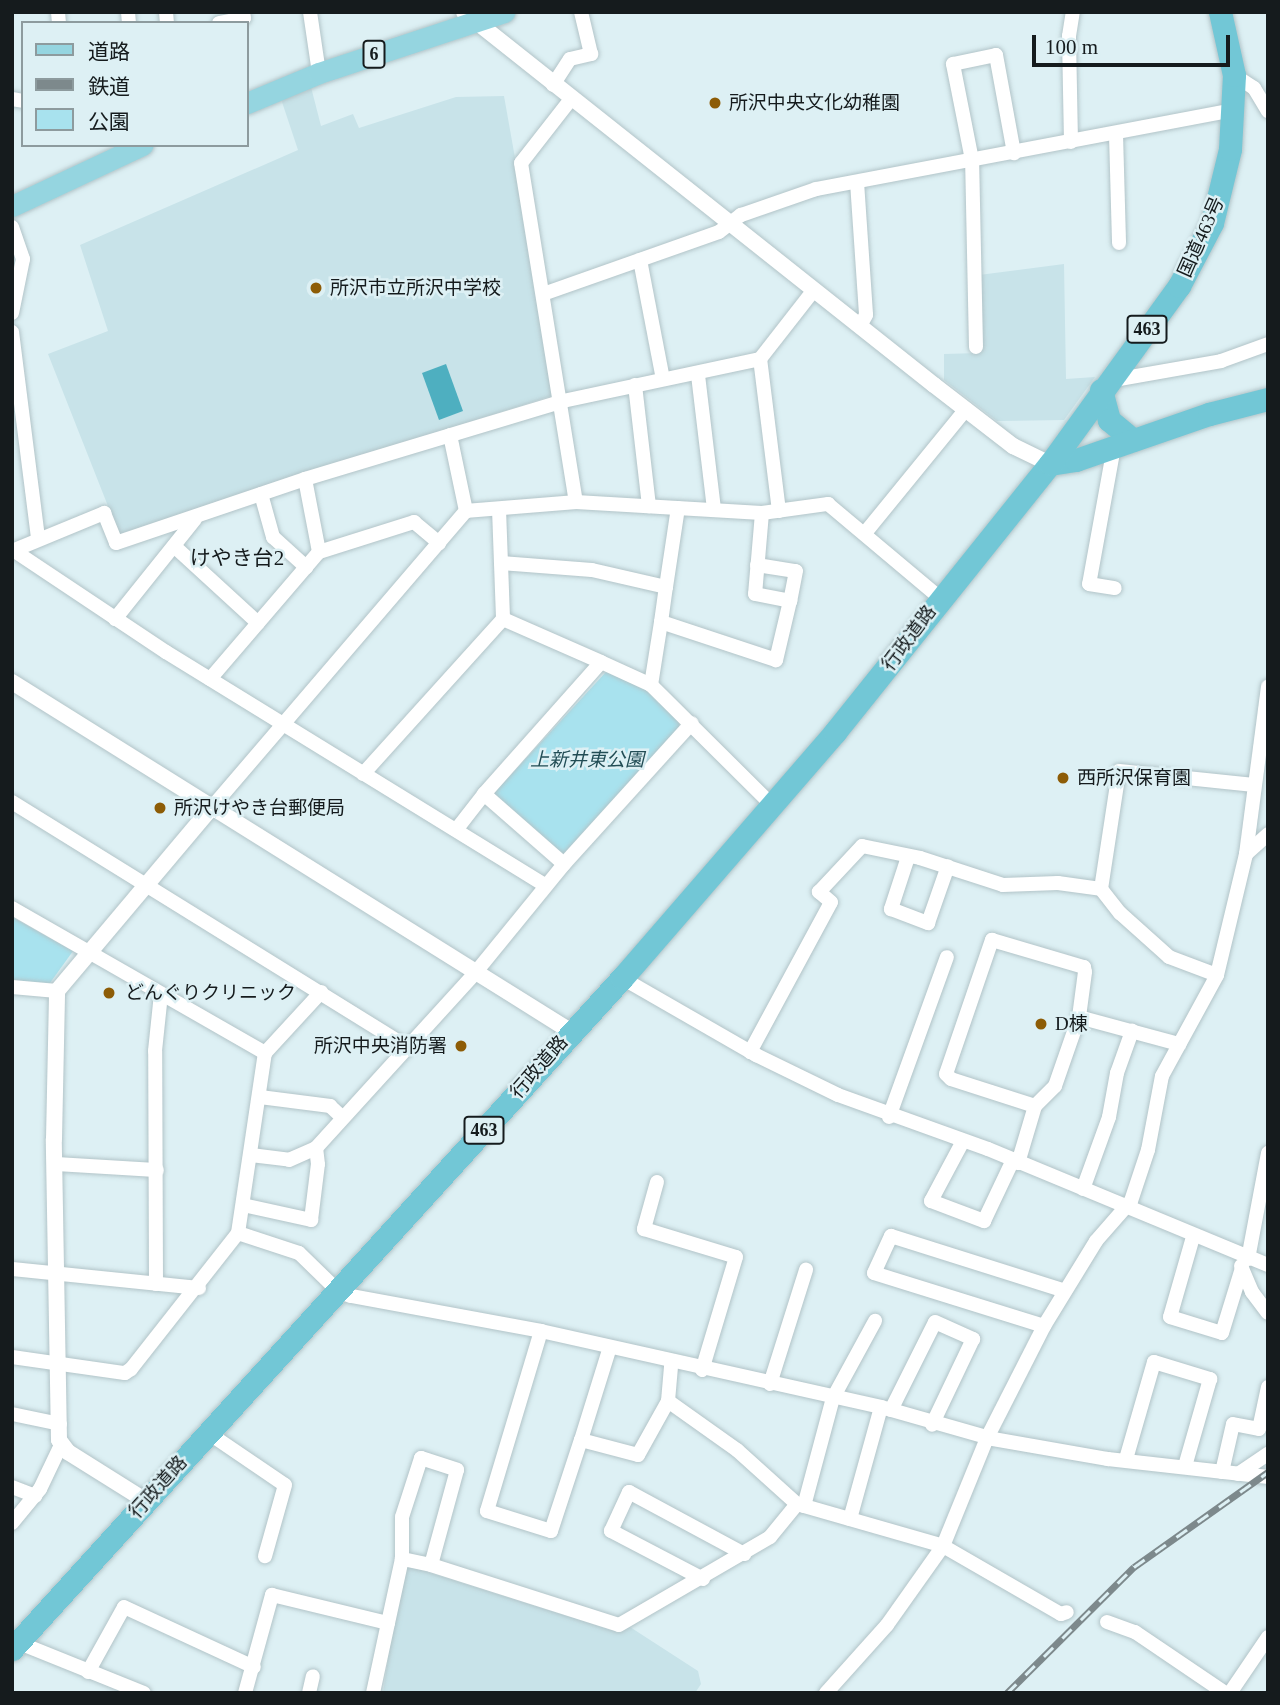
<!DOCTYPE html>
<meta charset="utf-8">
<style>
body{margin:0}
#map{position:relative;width:1280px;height:1705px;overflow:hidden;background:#ddf0f4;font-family:"Times New Roman","Noto Sans JP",serif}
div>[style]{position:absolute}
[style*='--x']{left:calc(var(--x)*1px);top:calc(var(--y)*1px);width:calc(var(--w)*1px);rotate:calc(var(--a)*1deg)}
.built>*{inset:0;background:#c8e3e9}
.green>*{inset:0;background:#a8e2ee}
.water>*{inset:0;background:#4eafc0}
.roads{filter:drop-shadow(0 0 2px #b2c4c8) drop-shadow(0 0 2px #b2c4c8)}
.minor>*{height:14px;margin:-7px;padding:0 7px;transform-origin:7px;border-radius:7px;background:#fff}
.tertiary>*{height:16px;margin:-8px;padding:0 8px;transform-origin:8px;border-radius:8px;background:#fff}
.primary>*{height:21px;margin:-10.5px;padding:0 10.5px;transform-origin:10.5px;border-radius:10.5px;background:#95d5e0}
.trunk>*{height:23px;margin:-11.5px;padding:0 11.5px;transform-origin:11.5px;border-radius:11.5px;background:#72c7d6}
.rail>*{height:7px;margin-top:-3.5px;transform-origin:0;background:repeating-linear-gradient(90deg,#ddf0f4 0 13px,#7d898c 0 26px);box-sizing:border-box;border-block:2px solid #7d898c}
.dots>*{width:19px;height:19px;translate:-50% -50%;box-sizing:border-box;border:4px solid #ddf0f4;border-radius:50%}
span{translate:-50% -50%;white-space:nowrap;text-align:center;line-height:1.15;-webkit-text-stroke:5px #ddf0f4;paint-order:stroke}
.shield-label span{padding:2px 5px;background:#ddf0f4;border:2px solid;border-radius:5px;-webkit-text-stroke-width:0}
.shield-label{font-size:18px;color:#151b1d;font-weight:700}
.poi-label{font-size:19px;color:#151b1d}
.left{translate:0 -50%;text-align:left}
.right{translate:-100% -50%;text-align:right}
.street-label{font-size:19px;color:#151b1d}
.park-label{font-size:19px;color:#224d55;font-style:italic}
.neighbourhood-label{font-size:21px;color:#151b1d}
.frame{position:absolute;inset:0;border:14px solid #151b1d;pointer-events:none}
.legend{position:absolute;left:21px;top:21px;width:228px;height:126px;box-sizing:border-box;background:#ddf0f4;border:2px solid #8d9b9e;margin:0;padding:9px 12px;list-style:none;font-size:21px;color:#151b1d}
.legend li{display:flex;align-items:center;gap:14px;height:35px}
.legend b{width:35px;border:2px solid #8d9b9e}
.scale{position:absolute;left:1032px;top:35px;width:198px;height:32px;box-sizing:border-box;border:4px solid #151b1d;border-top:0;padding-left:9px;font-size:21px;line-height:24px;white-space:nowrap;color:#151b1d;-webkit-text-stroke:5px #ddf0f4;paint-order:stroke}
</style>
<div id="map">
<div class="built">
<div style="clip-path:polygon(311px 87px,321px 126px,353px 114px,359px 128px,456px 97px,504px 96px,557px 394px,119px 534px,48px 354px,108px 331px,80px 245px,298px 150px,281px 99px)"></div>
<div style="clip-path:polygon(1064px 264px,1066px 379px,1095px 377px,1064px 420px,997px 421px,944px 380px,944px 354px,979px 353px,979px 275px)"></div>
<div style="clip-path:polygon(402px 1564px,614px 1631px,630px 1627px,698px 1671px,701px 1684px,695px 1693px,383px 1693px)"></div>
</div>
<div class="green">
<div style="clip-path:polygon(606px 672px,645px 689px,679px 722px,679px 729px,566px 856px,560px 856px,495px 799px,495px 792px)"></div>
<div style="clip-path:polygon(12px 917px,73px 951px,50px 983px,12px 982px)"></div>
</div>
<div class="water">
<div style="clip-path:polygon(446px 364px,463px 411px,439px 420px,422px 373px)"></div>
</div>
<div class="roads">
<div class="minor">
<div style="--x:58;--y:12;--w:11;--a:85"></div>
<div style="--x:128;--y:12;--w:11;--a:85"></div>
<div style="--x:166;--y:12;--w:11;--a:85"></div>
<div style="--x:310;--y:12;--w:62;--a:81.6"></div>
<div style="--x:219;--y:23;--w:25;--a:-11"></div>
<div style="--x:244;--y:18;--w:6;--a:-99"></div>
<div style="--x:1234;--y:75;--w:24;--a:33"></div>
<div style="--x:1254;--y:88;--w:27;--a:59"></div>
<div style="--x:553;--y:85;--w:31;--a:-57"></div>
<div style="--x:570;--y:59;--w:22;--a:-13"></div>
<div style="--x:591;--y:54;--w:43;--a:-103.4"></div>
<div style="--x:12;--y:99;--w:11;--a:10"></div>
<div style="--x:571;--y:99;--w:81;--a:128"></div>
<div style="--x:521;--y:163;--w:343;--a:80.8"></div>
<div style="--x:576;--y:502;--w:186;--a:3.4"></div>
<div style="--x:762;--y:513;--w:67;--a:-7.8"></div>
<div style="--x:828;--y:504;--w:146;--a:40"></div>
<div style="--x:1116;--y:134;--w:109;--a:88.4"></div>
<div style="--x:1071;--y:142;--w:106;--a:-91.1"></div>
<div style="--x:1069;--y:36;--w:24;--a:-81"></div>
<div style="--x:857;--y:182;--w:133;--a:86.1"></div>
<div style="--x:866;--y:315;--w:13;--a:119"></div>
<div style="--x:12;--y:227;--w:34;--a:71"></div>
<div style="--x:23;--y:259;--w:55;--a:101.5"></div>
<div style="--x:640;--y:260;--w:121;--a:79.1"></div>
<div style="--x:546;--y:293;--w:183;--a:-19.4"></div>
<div style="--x:719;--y:232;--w:28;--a:-38"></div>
<div style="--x:741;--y:215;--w:79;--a:-19.1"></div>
<div style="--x:816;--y:189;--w:424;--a:-10.7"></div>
<div style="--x:12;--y:332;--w:209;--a:82.8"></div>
<div style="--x:976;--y:347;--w:187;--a:-91.2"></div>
<div style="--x:972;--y:160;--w:98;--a:-101.2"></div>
<div style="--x:953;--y:64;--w:44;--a:-11.8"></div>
<div style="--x:996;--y:55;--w:100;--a:79.6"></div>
<div style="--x:698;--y:375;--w:136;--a:83.2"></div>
<div style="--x:1108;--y:381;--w:115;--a:-10"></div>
<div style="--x:1221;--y:361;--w:50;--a:-19.9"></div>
<div style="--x:635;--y:385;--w:122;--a:83.4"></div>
<div style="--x:450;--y:435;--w:78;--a:78.1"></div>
<div style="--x:1114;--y:447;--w:139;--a:100.3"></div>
<div style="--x:1089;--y:584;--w:26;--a:9"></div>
<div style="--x:305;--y:479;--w:74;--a:79.1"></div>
<div style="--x:261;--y:494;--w:45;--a:74.4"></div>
<div style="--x:273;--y:537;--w:45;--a:42.3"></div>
<div style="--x:499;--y:509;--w:110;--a:87.9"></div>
<div style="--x:503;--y:619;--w:107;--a:23.7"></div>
<div style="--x:779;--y:511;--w:153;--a:-97.1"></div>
<div style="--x:760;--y:359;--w:88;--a:-52"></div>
<div style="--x:762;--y:513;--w:81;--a:94.9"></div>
<div style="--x:755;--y:594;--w:36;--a:11"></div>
<div style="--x:790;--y:601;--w:61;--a:103.3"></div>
<div style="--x:776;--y:660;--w:121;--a:-161.7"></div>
<div style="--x:661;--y:622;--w:64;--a:99"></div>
<div style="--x:651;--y:685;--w:170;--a:44.8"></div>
<div style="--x:865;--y:533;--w:160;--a:-50.8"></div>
<div style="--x:174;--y:546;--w:114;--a:42.5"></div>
<div style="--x:13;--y:550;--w:184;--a:33.7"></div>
<div style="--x:166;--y:652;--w:446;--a:31.6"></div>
<div style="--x:12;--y:551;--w:100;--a:-22.4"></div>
<div style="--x:104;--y:513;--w:32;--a:68"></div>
<div style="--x:116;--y:543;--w:200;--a:-18.7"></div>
<div style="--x:305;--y:479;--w:270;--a:-16.8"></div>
<div style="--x:563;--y:401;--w:201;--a:-12"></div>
<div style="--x:501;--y:563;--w:91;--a:4.4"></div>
<div style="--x:592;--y:570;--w:76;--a:12.9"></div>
<div style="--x:666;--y:587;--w:80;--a:-81.4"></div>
<div style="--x:757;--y:565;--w:39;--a:9"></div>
<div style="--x:796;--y:571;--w:31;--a:101"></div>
<div style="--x:115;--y:619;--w:128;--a:-51.3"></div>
<div style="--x:661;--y:622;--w:35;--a:-82"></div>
<div style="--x:210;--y:679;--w:167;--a:-49.4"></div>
<div style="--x:319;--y:552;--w:100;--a:-17.5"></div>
<div style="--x:414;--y:522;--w:33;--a:40"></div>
<div style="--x:363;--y:774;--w:209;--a:-47.9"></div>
<div style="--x:484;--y:794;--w:176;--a:-48.4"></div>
<div style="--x:601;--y:662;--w:55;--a:24.7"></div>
<div style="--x:12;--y:802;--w:465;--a:31.8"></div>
<div style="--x:213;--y:806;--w:389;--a:-49.4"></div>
<div style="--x:466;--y:511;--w:110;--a:-4.7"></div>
<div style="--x:456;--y:830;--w:46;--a:-52.1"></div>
<div style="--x:484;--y:794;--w:106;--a:41.2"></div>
<div style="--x:1246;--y:854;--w:169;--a:-82.5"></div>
<div style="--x:908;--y:857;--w:55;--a:108.1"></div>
<div style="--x:891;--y:909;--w:40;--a:21"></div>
<div style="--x:928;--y:923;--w:60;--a:-70.7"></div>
<div style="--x:1101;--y:889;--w:119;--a:-81.3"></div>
<div style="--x:1119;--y:771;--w:136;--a:5.9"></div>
<div style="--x:12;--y:908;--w:292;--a:29.8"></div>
<div style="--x:622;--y:978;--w:155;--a:29.9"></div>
<div style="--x:756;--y:1055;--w:91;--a:26"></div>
<div style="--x:838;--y:1095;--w:159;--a:19.8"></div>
<div style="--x:988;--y:1149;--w:303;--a:22.5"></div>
<div style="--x:12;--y:987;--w:45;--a:5.1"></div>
<div style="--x:1079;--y:1017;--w:104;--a:15.1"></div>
<div style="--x:750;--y:1052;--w:170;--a:-61.6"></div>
<div style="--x:831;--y:902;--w:16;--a:-140"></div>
<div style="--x:819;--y:892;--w:63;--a:-46.9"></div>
<div style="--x:862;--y:846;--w:59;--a:11.7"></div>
<div style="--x:920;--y:858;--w:87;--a:18"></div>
<div style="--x:1003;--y:885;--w:55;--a:-2.1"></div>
<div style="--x:1058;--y:883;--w:43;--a:7.9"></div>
<div style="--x:1101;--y:889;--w:31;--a:52"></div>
<div style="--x:1120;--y:913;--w:66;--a:41.9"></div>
<div style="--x:1169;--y:957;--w:51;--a:20.6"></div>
<div style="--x:260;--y:1097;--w:71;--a:7.3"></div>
<div style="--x:330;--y:1106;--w:16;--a:43"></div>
<div style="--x:889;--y:1117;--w:170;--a:-70.1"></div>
<div style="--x:963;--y:1141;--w:68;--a:118.1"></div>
<div style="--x:931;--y:1201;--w:57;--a:20.7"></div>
<div style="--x:984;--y:1221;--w:68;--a:-64.6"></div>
<div style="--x:251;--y:1155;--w:38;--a:7"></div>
<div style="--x:289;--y:1160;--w:30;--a:-24"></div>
<div style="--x:316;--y:1148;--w:238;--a:-47.7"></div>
<div style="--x:476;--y:972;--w:139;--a:-50.8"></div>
<div style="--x:564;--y:864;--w:190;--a:-47.8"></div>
<div style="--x:1018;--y:1163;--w:59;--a:-73.4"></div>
<div style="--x:1035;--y:1106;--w:88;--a:-162.2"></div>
<div style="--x:951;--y:1079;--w:7;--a:-135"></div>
<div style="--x:946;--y:1074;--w:142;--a:-71.1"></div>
<div style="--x:992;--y:940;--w:96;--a:16.4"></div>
<div style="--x:1084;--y:967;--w:5;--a:79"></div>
<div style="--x:1085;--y:972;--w:45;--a:97.6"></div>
<div style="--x:1079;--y:1017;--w:73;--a:109.2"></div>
<div style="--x:1055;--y:1086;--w:28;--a:135"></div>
<div style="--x:55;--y:1164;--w:102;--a:3.4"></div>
<div style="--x:657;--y:1182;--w:49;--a:105.5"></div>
<div style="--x:644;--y:1229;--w:96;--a:16.9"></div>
<div style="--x:736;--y:1257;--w:118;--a:106.7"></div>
<div style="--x:1083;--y:1189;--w:77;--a:-70.1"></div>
<div style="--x:1109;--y:1117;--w:45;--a:-79.7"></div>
<div style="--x:1117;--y:1073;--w:45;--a:-70.3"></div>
<div style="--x:243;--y:1205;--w:70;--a:12.4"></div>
<div style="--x:311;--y:1220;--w:56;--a:-82.9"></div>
<div style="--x:318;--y:1164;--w:16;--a:-97"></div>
<div style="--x:238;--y:1233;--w:64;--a:18.2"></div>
<div style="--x:299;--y:1253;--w:56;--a:44.3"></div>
<div style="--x:339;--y:1292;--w:13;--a:18"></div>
<div style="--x:351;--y:1296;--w:193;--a:10.4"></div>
<div style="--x:541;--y:1331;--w:348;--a:12.6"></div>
<div style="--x:881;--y:1407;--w:116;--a:15.9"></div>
<div style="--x:993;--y:1439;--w:117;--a:9.9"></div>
<div style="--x:1108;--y:1459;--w:161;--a:6.4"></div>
<div style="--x:1193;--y:1237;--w:83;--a:106"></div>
<div style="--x:1170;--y:1317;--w:54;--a:17.1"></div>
<div style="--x:1222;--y:1333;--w:68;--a:-72.9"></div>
<div style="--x:1248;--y:1259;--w:108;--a:-79.3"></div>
<div style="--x:1241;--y:1266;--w:28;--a:67"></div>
<div style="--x:1252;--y:1292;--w:26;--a:53"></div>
<div style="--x:12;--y:1269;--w:188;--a:5.8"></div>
<div style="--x:156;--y:1284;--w:233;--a:-90.2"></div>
<div style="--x:155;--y:1051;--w:57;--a:-84"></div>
<div style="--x:1044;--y:1326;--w:178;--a:-162.7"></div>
<div style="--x:874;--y:1273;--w:41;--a:-65.3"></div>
<div style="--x:891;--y:1236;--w:182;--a:17.5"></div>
<div style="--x:541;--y:1331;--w:188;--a:106.7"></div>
<div style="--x:487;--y:1511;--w:67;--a:17.4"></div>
<div style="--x:551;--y:1531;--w:96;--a:-71.8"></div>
<div style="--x:581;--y:1440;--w:59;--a:14.7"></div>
<div style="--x:638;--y:1455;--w:62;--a:-60.9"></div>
<div style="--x:668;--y:1401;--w:85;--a:35.4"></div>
<div style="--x:737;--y:1450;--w:81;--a:42"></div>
<div style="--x:797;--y:1504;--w:152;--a:16"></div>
<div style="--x:943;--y:1546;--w:136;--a:30"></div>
<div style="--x:1061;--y:1614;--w:6;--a:-18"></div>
<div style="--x:12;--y:1357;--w:114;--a:8.1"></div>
<div style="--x:125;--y:1373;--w:7;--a:-34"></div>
<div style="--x:131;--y:1369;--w:173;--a:-51.8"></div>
<div style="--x:238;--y:1233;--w:182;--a:-81.5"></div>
<div style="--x:265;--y:1053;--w:83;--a:-47.4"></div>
<div style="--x:770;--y:1384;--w:120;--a:-72.5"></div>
<div style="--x:668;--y:1401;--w:38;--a:-85"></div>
<div style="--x:891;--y:1410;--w:98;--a:-63.4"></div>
<div style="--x:935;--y:1322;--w:42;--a:24.1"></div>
<div style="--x:973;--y:1339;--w:95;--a:115.5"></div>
<div style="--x:12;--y:1414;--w:49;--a:11.8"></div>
<div style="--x:207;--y:1432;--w:94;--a:34.2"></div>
<div style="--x:285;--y:1485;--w:74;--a:105.7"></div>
<div style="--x:581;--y:1440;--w:97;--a:-72.7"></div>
<div style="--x:1126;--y:1459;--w:101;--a:-73.9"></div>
<div style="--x:1154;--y:1362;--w:59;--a:16.9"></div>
<div style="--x:1210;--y:1379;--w:91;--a:106"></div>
<div style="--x:1222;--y:1472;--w:49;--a:-77.1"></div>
<div style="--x:1233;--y:1424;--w:26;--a:11"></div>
<div style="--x:1259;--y:1429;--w:43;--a:-77.9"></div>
<div style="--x:1238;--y:1474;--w:36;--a:-34"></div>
<div style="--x:12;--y:1487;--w:25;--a:21"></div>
<div style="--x:804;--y:1506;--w:112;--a:-75"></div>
<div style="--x:833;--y:1398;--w:88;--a:-61.4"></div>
<div style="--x:850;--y:1519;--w:116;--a:-74.5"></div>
<div style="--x:12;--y:1523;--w:44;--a:-50.5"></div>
<div style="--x:40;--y:1489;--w:49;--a:-64.5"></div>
<div style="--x:431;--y:1565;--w:197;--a:17.7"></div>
<div style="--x:619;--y:1625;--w:175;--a:-30.2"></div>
<div style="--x:770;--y:1537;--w:43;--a:-50.7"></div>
<div style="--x:703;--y:1579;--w:104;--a:-152.4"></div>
<div style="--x:611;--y:1531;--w:43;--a:-65.2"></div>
<div style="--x:629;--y:1492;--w:131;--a:28.3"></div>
<div style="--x:1107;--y:1622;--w:30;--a:20"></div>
<div style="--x:1135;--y:1632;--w:109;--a:34.1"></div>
<div style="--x:388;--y:1623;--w:66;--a:-77.7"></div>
<div style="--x:402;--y:1559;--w:42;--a:-90"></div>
<div style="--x:402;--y:1517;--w:62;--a:-72.1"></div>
<div style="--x:421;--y:1458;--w:38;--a:18"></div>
<div style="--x:457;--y:1470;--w:98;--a:105.3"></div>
<div style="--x:431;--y:1565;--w:30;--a:-168"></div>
<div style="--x:12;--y:1640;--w:142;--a:21.9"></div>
<div style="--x:88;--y:1672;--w:74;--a:-61"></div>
<div style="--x:124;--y:1607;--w:143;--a:24.8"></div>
<div style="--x:245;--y:1693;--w:102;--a:-74.6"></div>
<div style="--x:272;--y:1595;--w:119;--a:13.6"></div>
<div style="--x:388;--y:1623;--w:72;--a:102.1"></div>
<div style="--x:309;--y:1693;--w:17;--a:-77"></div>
<div style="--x:826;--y:1693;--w:91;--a:-48.1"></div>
<div style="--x:887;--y:1625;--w:97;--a:-54.7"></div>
<div style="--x:943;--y:1546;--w:117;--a:-67.8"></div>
<div style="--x:987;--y:1438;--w:126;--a:-63"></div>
<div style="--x:1044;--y:1326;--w:100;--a:-58.5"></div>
<div style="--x:1096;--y:1241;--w:53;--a:-48.8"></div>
<div style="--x:1131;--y:1201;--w:54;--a:-71.6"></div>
<div style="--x:1148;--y:1150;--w:75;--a:-79.3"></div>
<div style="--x:1162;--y:1076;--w:115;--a:-61.4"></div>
<div style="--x:1217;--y:975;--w:124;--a:-76.5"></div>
<div style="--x:1246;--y:854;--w:30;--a:-42"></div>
<div style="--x:1230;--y:1693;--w:68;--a:-55.8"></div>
</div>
<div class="tertiary">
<div style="--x:464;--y:12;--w:600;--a:38.44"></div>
<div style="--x:934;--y:385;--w:100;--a:37.7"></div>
<div style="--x:1013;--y:446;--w:41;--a:25.9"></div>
<div style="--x:12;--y:682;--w:658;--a:32.02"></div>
<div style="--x:146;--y:1501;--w:92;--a:-147.9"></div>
<div style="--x:68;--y:1452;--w:15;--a:-127"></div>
<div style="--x:59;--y:1440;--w:301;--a:-91"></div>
<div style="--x:54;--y:1139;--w:148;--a:-88.8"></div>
<div style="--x:57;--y:991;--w:242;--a:-49.9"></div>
</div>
<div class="primary">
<div style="--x:247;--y:103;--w:78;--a:-22.6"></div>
<div style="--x:319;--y:73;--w:195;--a:-18.2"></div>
<div style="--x:12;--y:206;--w:144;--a:-25.1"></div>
</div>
<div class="trunk">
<div style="--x:1101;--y:390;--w:31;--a:75"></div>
<div style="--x:1109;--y:420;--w:31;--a:40"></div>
<div style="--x:1050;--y:464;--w:26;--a:-9"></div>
<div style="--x:1076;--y:460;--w:141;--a:-19.1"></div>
<div style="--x:1209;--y:414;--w:61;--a:-14.3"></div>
<div style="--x:12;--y:1649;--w:907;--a:-47.73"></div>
<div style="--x:622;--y:978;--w:325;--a:-49.1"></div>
<div style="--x:835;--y:732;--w:344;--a:-51.3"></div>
<div style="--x:1050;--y:464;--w:220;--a:-54.1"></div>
<div style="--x:1179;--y:286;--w:71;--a:-62.4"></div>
<div style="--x:1212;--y:223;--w:76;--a:-76.3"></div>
<div style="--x:1230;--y:149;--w:74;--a:-86.9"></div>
<div style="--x:1234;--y:75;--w:65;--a:-102.5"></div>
</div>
</div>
<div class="rail">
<div style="--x:1007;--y:1693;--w:179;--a:-44.8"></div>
<div style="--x:1134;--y:1567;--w:164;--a:-35.3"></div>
</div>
<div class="dots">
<div style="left:715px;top:103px;background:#8d5c06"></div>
<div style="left:316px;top:288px;background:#8d5c06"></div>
<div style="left:1063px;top:778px;background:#8d5c06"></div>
<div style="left:160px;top:808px;background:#8d5c06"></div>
<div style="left:109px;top:993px;background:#8d5c06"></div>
<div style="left:1041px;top:1024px;background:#8d5c06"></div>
<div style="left:461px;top:1046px;background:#8d5c06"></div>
</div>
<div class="shield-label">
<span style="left:374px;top:54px">6</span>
<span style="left:1147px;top:329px">463</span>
<span style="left:484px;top:1130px">463</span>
</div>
<div class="poi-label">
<span class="left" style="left:729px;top:103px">所沢中央文化幼稚園</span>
<span class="left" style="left:330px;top:288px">所沢市立所沢中学校</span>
<span class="left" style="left:1077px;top:778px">西所沢保育園</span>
<span class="left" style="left:174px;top:808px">所沢けやき台郵便局</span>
<span class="left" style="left:125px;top:993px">どんぐりクリニック</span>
<span class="left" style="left:1055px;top:1024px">D棟</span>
<span class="right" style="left:447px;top:1046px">所沢中央消防署</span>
</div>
<div class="street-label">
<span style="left:1201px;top:237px;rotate:-66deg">国道463号</span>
<span style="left:909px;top:638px;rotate:-53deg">行政道路</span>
<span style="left:539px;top:1067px;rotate:-49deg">行政道路</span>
<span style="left:158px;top:1487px;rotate:-48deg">行政道路</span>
</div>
<div class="park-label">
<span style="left:587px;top:760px">上新井東公園</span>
</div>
<div class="neighbourhood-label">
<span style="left:237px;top:558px">けやき台2</span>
</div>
<div class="frame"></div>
<ul class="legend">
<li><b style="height:9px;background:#95d5e0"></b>道路</li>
<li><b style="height:9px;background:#7d898c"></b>鉄道</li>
<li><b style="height:19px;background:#a8e2ee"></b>公園</li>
</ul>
<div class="scale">100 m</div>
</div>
